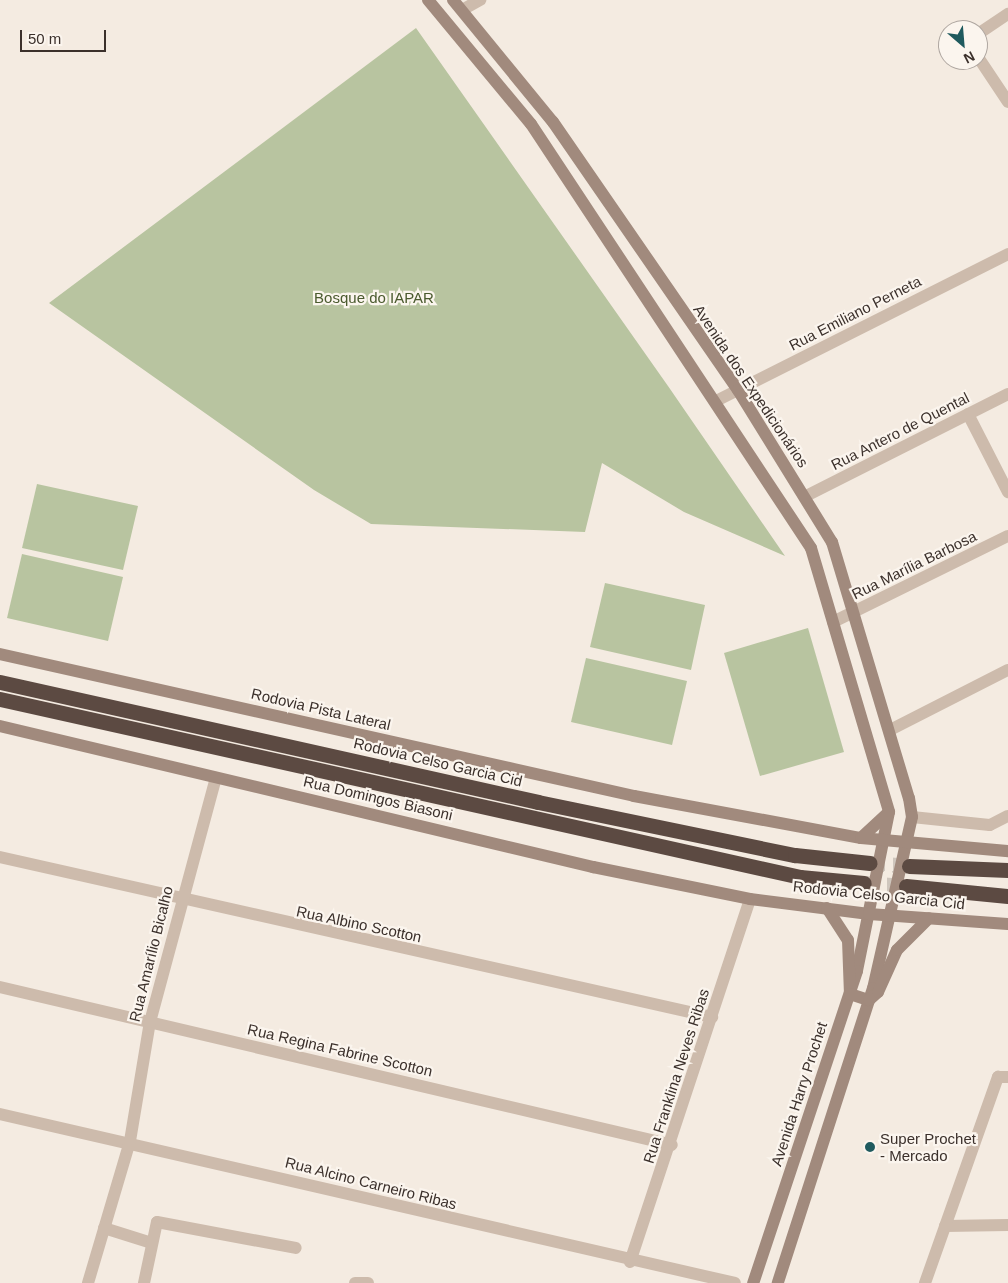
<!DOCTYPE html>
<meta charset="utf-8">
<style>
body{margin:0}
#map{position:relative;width:1008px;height:1283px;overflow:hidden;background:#f4ebe1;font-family:Arial,sans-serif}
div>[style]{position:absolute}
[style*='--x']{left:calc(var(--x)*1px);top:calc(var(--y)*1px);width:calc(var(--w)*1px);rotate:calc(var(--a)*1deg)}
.green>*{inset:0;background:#b8c4a0}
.highway-tunnel>*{height:15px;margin-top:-7.5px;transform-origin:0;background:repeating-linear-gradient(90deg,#cfc6bd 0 15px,transparent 0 23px)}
.street>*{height:12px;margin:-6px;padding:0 6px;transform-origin:6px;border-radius:6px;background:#cdbbac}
.secondary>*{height:12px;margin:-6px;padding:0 6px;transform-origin:6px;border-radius:6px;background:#a18a7d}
.highway>*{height:15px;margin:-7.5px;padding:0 7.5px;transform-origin:7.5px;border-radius:7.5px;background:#5c4a42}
.dots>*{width:14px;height:14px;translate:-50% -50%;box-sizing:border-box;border:2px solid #fbf5ee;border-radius:50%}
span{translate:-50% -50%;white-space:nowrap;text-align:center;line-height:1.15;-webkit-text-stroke:4.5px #fbf5ee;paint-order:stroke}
.park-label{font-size:15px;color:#4a5a2e}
.street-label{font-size:15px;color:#3b302b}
.poi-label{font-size:15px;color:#3b302b}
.left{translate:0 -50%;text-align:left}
.north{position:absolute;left:938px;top:20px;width:50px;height:50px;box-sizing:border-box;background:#fbf5ee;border:1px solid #aea6a0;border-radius:50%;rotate:153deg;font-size:14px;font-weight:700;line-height:20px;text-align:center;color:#3b302b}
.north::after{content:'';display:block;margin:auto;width:18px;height:22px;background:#1f5a5e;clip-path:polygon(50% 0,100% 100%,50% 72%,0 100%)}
.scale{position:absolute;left:20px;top:30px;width:86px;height:22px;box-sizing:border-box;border:2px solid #3b302b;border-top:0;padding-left:6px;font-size:15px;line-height:18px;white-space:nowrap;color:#3b302b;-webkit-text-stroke:4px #fbf5ee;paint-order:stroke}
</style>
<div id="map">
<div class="green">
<div style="clip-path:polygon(416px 28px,668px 386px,785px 556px,684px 512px,602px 463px,585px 532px,371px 524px,314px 490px,49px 303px)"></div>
<div style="clip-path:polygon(37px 484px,138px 506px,123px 570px,22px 548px)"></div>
<div style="clip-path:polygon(22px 554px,123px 577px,108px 641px,7px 618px)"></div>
<div style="clip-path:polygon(605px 583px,705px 605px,691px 670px,590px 647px)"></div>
<div style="clip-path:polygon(808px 628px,844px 752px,760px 776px,724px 653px)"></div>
<div style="clip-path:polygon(586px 658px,687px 681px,672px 745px,571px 722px)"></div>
</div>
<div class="highway-tunnel">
<div style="--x:870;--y:863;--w:39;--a:4"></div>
<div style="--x:864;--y:883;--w:42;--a:4.1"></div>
</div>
<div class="street">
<div style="--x:462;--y:10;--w:21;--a:-29"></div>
<div style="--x:978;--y:34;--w:36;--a:-34"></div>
<div style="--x:978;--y:57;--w:54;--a:56.3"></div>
<div style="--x:716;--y:401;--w:327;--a:-26.7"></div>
<div style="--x:968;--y:414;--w:88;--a:62.9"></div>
<div style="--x:806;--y:496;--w:226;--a:-26.8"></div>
<div style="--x:833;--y:622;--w:195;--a:-26.2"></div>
<div style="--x:890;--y:730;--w:132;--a:-27"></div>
<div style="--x:912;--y:817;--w:78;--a:5.9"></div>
<div style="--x:990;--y:825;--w:20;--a:-27"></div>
<div style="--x:0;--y:857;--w:730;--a:12.67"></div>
<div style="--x:0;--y:987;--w:690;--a:13.23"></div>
<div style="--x:0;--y:1114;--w:754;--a:12.95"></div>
<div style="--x:945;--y:1226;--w:63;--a:-0.9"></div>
<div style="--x:104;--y:1228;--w:50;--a:17.4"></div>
<div style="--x:630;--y:1262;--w:382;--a:-71.7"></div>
<div style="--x:88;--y:1283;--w:148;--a:-73.5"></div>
<div style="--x:130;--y:1141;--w:121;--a:-80.5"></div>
<div style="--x:150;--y:1022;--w:253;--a:-74.9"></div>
<div style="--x:144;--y:1283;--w:62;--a:-78"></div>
<div style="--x:157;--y:1222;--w:141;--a:10.6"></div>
<div style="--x:355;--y:1283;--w:13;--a:0"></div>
<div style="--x:925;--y:1283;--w:219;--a:-70.5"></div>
<div style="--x:998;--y:1077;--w:10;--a:0"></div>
</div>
<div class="secondary">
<div style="--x:428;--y:0;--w:161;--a:50.3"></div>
<div style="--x:531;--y:124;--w:508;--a:56.56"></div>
<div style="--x:811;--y:548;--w:275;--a:73.5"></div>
<div style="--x:889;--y:812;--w:162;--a:101.4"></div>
<div style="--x:857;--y:971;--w:329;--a:108.4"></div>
<div style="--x:453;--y:0;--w:158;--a:50.7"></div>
<div style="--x:553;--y:122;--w:326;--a:55.4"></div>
<div style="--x:738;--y:390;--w:179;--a:58.3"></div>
<div style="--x:832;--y:542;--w:267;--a:73.3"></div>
<div style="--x:909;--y:798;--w:19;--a:81"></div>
<div style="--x:912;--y:817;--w:175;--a:102.8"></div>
<div style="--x:873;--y:988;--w:310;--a:107.9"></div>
<div style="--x:0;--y:654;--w:650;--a:12.62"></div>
<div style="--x:634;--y:796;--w:231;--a:10.5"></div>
<div style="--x:861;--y:838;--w:148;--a:5.1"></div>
<div style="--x:0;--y:726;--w:610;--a:13.38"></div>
<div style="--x:593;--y:867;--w:160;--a:11.5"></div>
<div style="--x:750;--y:899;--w:120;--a:7.2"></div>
<div style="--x:869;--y:914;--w:139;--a:4.1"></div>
<div style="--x:861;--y:838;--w:38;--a:-43"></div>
<div style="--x:827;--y:908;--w:38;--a:57"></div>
<div style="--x:848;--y:940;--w:54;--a:87.9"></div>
<div style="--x:850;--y:994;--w:20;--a:18"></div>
<div style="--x:869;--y:1000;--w:12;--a:-42"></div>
<div style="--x:878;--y:992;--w:46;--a:-65.7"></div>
<div style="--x:897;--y:950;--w:45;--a:-45"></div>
</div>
<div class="highway">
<div style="--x:0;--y:682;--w:551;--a:12.57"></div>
<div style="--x:538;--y:802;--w:262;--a:11.7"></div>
<div style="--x:795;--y:855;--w:75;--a:6.1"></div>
<div style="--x:0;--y:699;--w:820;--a:12.54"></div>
<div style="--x:800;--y:877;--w:64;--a:5.4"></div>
<div style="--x:909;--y:866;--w:99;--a:2.3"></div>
<div style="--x:906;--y:886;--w:102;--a:5.6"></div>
</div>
<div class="dots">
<div style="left:870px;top:1147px;background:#1f5a5e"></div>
</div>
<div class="park-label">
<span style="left:374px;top:298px">Bosque do IAPAR</span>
</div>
<div class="street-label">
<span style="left:855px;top:313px;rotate:-27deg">Rua Emiliano Perneta</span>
<span style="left:751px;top:386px;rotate:56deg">Avenida dos Expedicionários</span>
<span style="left:900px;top:431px;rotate:-27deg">Rua Antero de Quental</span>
<span style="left:914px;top:565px;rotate:-26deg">Rua Marília Barbosa</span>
<span style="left:321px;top:709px;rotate:13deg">Rodovia Pista Lateral</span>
<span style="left:438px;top:762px;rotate:13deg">Rodovia Celso Garcia Cid</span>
<span style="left:378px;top:798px;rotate:13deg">Rua Domingos Biasoni</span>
<span style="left:879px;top:895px;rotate:6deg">Rodovia Celso Garcia Cid</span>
<span style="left:359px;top:924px;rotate:12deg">Rua Albino Scotton</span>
<span style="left:151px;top:954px;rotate:-76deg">Rua Amarílio Bicalho</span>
<span style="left:340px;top:1050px;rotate:13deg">Rua Regina Fabrine Scotton</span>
<span style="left:676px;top:1076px;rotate:-72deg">Rua Franklina Neves Ribas</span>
<span style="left:799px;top:1094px;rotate:-72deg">Avenida Harry Prochet</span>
<span style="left:371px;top:1183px;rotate:14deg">Rua Alcino Carneiro Ribas</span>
</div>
<div class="poi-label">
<span class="left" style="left:880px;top:1147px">Super Prochet<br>- Mercado</span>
</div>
<div class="north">N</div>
<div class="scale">50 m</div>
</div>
